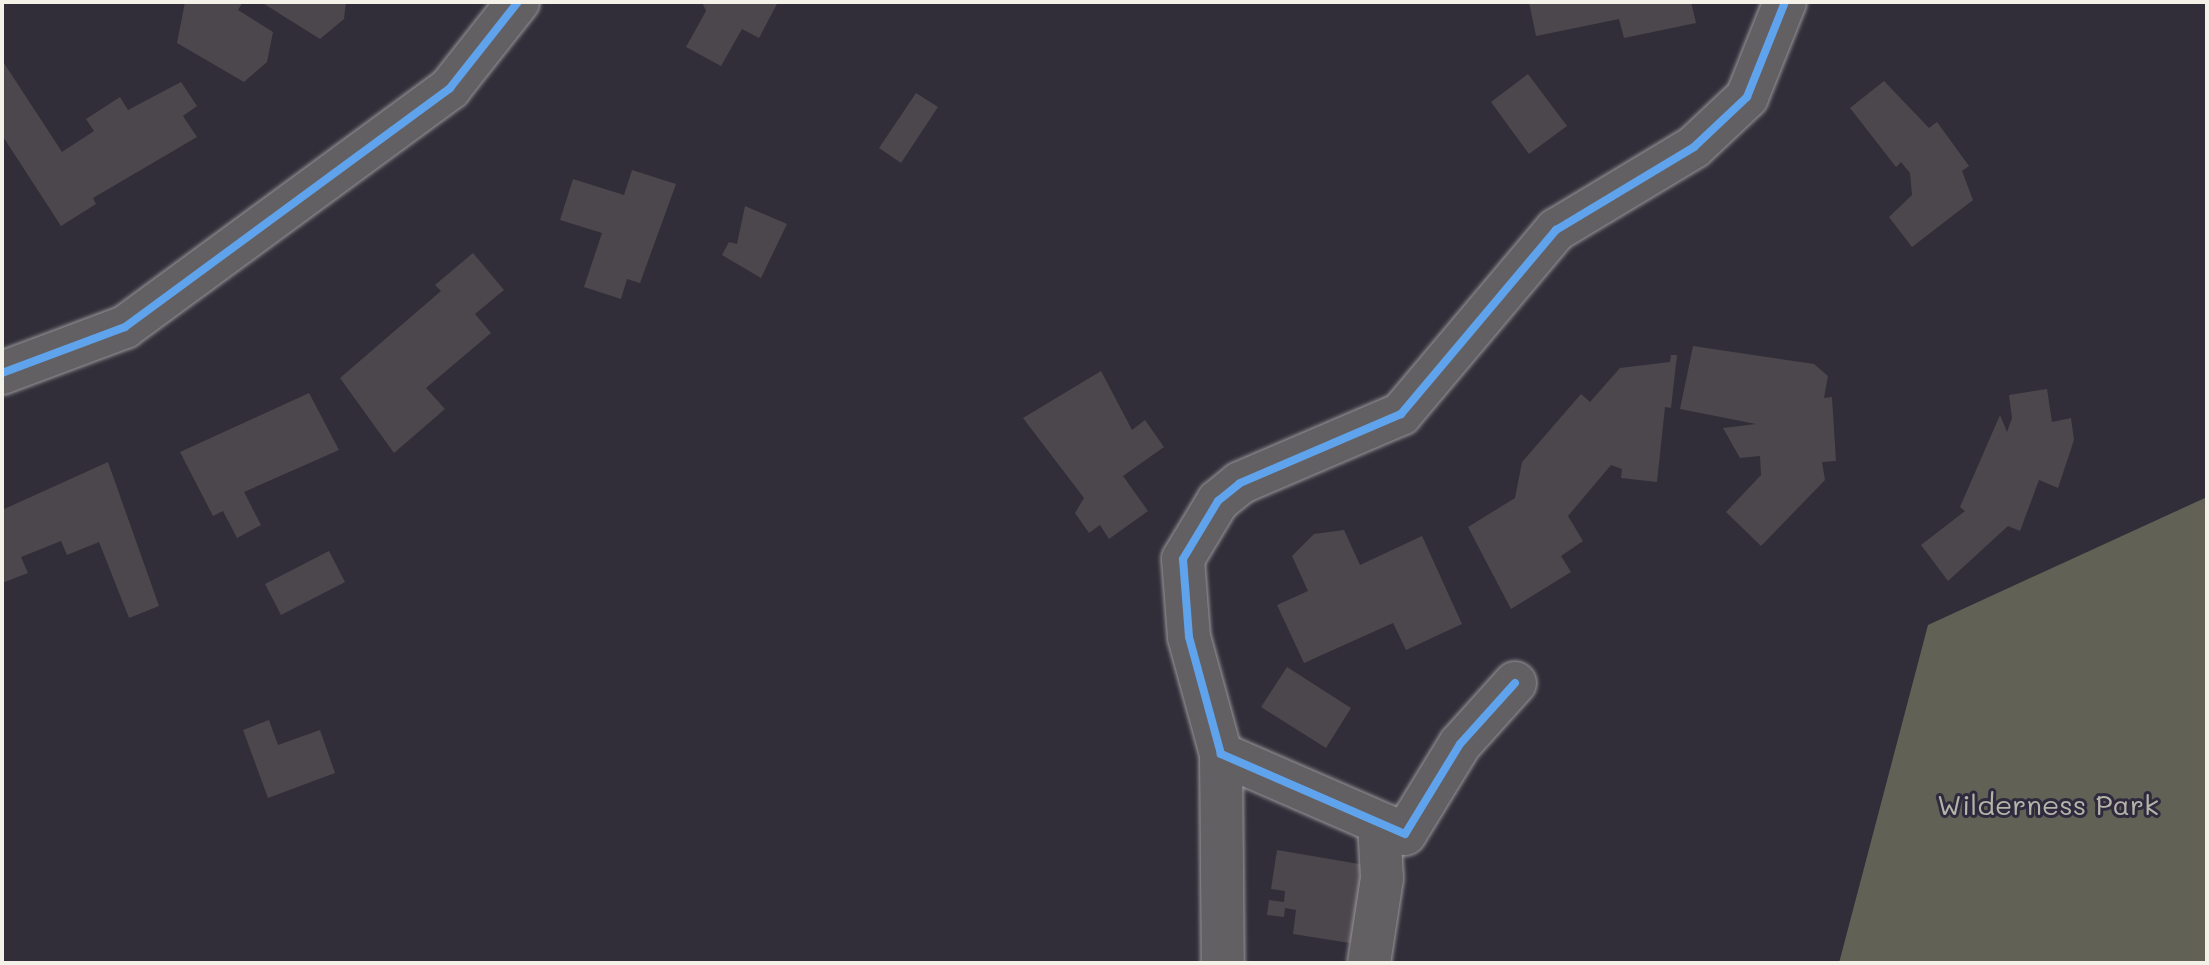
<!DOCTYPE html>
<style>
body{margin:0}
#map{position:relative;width:2209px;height:965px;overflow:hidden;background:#312e39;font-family:Mali,sans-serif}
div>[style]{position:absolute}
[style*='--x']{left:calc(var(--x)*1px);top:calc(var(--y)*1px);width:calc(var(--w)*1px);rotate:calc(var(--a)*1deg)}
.green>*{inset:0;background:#616156}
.building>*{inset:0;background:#4c474d}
.roads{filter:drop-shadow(0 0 2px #9a989b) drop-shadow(0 0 2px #9a989b)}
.minor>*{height:42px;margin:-21px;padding:0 21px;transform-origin:21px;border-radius:21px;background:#626063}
.cycleway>*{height:8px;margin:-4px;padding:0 4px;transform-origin:4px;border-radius:4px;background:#60a3ed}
span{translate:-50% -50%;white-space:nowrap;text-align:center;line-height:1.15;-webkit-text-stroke:6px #2f2a3d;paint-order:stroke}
.park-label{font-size:28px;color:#b5b4a9}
.frame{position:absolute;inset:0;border:4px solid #f4f1e8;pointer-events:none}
</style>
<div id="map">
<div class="green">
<div style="clip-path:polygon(2207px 497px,2207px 963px,1839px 963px,1928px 625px)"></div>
</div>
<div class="building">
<div style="clip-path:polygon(185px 2px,243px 2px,238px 10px,273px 32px,267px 62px,244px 82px,177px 43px)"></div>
<div style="clip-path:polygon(261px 2px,346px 2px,344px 19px,320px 39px)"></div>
<div style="clip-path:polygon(702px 2px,778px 2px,759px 38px,742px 29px,721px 66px,686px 47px,706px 11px)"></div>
<div style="clip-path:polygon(1529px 2px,1691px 2px,1696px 23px,1624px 38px,1619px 19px,1536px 36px)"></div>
<div style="clip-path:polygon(2px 60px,62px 152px,94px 131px,86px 119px,120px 97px,128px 110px,181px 82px,197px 106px,183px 116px,197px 137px,93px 198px,96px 204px,61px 226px,2px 135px)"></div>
<div style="clip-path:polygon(1528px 74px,1567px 126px,1529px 154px,1491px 102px)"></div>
<div style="clip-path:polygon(1884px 81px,1929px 128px,1937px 122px,1969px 166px,1962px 171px,1973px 200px,1912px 247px,1889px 217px,1912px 195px,1910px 173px,1901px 162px,1896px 167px,1850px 108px)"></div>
<div style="clip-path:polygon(916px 93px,938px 107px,901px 163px,879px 148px)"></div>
<div style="clip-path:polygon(632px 170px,676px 184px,640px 283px,627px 279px,621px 299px,584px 287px,602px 233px,560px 220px,573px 179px,624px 195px)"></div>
<div style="clip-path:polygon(745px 206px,787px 224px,761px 278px,722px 255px,729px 242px,737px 244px)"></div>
<div style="clip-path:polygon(473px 253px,504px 290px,475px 314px,491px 333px,426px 388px,445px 409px,394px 453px,340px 378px,441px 291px,435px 285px)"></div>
<div style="clip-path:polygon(1693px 346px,1814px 364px,1828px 376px,1824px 398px,1832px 397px,1836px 461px,1822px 462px,1825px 480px,1761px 546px,1726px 512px,1761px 475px,1760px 456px,1740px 458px,1723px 428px,1756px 424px,1680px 409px)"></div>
<div style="clip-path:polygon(1671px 355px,1677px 355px,1671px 408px,1665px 407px,1657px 482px,1621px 478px,1622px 469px,1611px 465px,1568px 516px,1583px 541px,1561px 556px,1571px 572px,1511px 609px,1468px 527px,1515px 498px,1522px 462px,1581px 394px,1590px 402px,1620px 368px,1670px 362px)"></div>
<div style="clip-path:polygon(1101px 371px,1132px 430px,1145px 420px,1164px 447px,1123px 476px,1148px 511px,1109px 539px,1100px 525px,1089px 533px,1075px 513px,1084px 498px,1023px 418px)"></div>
<div style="clip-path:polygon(2047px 389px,2052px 422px,2071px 418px,2074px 440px,2058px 488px,2039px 480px,2020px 531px,2008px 526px,1948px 581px,1921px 545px,1965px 511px,1960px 507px,2000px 415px,2007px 432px,2012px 418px,2009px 395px)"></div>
<div style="clip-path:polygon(309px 393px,339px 450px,244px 492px,261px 525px,237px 538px,223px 511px,213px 516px,180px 452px)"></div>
<div style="clip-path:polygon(108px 462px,159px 606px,129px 618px,99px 542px,67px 555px,61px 541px,21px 557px,28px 573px,2px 583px,2px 510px)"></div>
<div style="clip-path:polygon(1344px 530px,1360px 565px,1422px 536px,1462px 624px,1406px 650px,1393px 623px,1304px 663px,1277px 605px,1308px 591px,1292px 556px,1314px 534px)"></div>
<div style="clip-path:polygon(329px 551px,345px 582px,281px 615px,265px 584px)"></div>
<div style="clip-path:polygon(1287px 667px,1351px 708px,1326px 748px,1261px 707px)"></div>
<div style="clip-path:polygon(269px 720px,278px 745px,320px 730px,335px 773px,268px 798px,243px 730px)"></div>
<div style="clip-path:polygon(1277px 850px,1371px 866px,1356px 944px,1293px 934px,1296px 910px,1285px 908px,1284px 917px,1267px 915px,1269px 900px,1284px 902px,1285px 891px,1271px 889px)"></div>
</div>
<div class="roads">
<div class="minor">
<div style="--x:2;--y:373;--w:131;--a:-20.5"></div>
<div style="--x:125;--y:327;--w:403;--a:-36.3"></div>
<div style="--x:450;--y:88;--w:110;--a:-51.7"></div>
<div style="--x:1515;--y:683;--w:82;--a:132"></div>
<div style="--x:1460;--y:744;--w:105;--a:121.4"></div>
<div style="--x:1405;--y:834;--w:201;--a:-156.5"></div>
<div style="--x:1221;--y:754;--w:121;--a:-105.3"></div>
<div style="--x:1189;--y:637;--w:78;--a:-94.4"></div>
<div style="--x:1183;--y:559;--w:68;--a:-58.9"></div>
<div style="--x:1218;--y:501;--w:28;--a:-39"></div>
<div style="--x:1240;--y:483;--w:175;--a:-23.2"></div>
<div style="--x:1401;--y:414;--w:241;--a:-49.9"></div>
<div style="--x:1556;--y:230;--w:161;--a:-31"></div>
<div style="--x:1694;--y:147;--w:73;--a:-43.3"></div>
<div style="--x:1747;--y:97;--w:102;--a:-68.2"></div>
<div style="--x:1221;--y:754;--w:209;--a:89.5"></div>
<div style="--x:1369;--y:963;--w:86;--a:-81.3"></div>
<div style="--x:1382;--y:878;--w:55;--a:-93.1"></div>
</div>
</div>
<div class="cycleway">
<div style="--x:2;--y:373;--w:131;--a:-20.5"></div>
<div style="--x:125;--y:327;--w:403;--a:-36.3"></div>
<div style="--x:450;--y:88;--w:110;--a:-51.7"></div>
<div style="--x:1515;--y:683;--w:82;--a:132"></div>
<div style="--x:1460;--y:744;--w:105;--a:121.4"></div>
<div style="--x:1405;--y:834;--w:201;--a:-156.5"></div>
<div style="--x:1221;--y:754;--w:121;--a:-105.3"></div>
<div style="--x:1189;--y:637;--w:78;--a:-94.4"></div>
<div style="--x:1183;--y:559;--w:68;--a:-58.9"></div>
<div style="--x:1218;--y:501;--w:28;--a:-39"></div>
<div style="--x:1240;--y:483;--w:175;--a:-23.2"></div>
<div style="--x:1401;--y:414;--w:241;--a:-49.9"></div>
<div style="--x:1556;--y:230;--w:161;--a:-31"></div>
<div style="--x:1694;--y:147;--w:73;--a:-43.3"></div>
<div style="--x:1747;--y:97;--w:102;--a:-68.2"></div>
</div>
<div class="park-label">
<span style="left:2048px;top:804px">Wilderness Park</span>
</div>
<div class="frame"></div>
</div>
